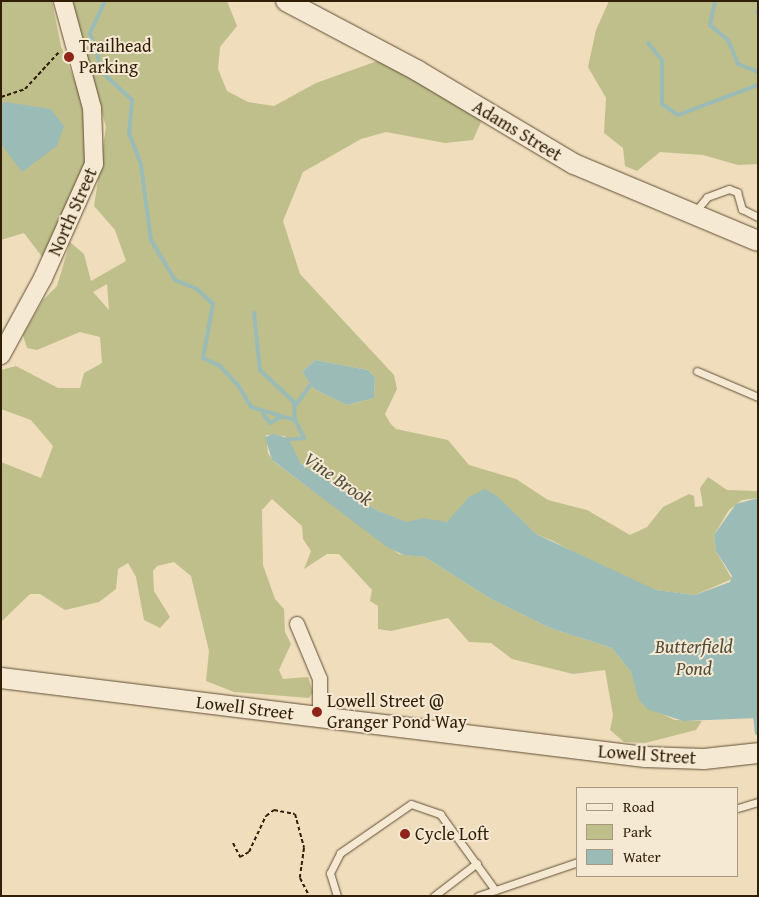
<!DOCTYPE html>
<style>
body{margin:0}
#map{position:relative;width:759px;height:897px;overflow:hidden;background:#efddbc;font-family:"Gentium Book Plus",serif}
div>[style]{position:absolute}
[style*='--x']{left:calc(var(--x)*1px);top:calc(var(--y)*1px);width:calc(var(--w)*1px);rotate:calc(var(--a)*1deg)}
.green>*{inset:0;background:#bfbf8c}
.water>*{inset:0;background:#9abbb6}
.stream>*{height:4px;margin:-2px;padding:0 2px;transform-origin:2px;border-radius:2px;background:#9abbb6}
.path>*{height:2px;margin-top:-1px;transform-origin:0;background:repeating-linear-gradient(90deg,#311e06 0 4px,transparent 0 6.5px)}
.roads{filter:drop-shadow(0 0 1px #604e34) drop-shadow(0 0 1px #604e34)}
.service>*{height:7px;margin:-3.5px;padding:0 3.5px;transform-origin:3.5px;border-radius:3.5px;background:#f5e9d3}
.minor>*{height:14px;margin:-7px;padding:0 7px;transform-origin:7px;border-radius:7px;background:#f5e9d3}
.tertiary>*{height:18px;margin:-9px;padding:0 9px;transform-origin:9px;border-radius:9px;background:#f5e9d3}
.secondary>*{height:20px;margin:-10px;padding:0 10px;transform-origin:10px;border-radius:10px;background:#f5e9d3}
.dots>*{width:14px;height:14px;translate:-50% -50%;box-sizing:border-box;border:2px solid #f5e9d3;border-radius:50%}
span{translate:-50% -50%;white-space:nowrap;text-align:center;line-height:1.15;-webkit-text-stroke:4px #f5e9d3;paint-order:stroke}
.poi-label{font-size:18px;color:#311e06}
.left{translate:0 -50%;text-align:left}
.street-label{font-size:18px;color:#311e06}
.water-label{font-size:19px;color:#504d3b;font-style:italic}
.frame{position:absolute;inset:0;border:2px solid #311e06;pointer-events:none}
.legend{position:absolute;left:576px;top:787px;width:162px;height:90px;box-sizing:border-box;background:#f5e9d3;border:1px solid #a79881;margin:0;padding:6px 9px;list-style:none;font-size:15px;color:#311e06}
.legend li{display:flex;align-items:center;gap:10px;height:25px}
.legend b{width:25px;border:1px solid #a79881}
</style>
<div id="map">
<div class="green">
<div style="clip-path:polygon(1px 1px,52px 1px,61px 46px,84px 105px,86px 166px,43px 258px,24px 233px,1px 240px)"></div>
<div style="clip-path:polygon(evenodd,72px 1px,227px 1px,237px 26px,220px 47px,218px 69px,227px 91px,248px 102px,274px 106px,316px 83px,380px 60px,478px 116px,481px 122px,473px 140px,445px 143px,386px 132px,361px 139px,303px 172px,283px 221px,300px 274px,394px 375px,397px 389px,385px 414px,390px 423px,396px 429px,448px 440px,469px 465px,516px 479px,548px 500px,587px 510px,630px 535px,647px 527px,663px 507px,689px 494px,694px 496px,695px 507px,703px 506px,700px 488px,708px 477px,727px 490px,758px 491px,758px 498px,742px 500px,729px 510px,714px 535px,716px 551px,732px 579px,695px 595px,656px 590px,634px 584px,553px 541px,536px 534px,523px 536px,512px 520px,489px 509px,479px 514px,466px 509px,451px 521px,439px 523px,455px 525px,469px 517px,496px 520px,511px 528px,509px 532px,496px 528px,505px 543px,502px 557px,507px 573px,501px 574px,457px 547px,453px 536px,420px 529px,378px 511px,301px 464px,285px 436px,266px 435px,268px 453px,274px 462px,399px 554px,425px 557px,491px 599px,550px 628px,612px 648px,631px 672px,643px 705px,675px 720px,702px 721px,696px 730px,645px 743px,624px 742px,610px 730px,613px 715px,605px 670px,573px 674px,512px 659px,491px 643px,469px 642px,448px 618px,391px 631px,378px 629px,378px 606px,370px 601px,372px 590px,339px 554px,327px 554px,304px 569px,311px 551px,303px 539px,302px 526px,272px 499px,262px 510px,263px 565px,275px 599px,284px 609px,285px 632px,291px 644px,279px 670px,283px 679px,308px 677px,313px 692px,309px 698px,234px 692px,206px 681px,209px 651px,191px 576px,174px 562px,157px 566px,153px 571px,154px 591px,170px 617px,160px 628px,144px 620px,136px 577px,128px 563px,118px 569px,116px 589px,99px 602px,65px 610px,40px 594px,30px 594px,1px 622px,1px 462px,41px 478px,53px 446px,31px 420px,1px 409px,1px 370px,16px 366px,58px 388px,80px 388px,84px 373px,102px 363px,100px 337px,80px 332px,37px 350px,27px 348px,23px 335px,43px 300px,57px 286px,70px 242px,84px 254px,91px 281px,126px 261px,115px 230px,94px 206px,106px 127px,72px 1px,107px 284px,109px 310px,93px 292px,107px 284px,72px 1px,315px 360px,368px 370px,375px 377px,374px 398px,347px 405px,314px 389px,302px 372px,315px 360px)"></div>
<div style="clip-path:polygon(609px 1px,758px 1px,758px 164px,738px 165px,703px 155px,660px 152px,637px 171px,625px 166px,623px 148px,604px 133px,606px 98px,588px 67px,596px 30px)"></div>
</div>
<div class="water">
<div style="clip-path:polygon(5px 102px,51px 109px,64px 126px,57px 146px,22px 172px,1px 144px,1px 104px)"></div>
<div style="clip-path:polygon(315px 360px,368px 370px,375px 377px,374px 398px,347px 405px,314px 389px,302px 372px)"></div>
<div style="clip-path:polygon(273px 434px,288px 438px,301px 464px,378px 511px,407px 522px,423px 518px,447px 522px,469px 497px,485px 489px,497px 496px,536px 534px,656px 590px,695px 595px,730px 582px,732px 576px,716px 551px,714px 535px,736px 504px,758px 498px,758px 718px,683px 721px,647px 709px,639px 700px,631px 672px,612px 648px,550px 628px,491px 599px,425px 557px,404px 555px,387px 547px,272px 460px,265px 437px)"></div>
</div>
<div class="stream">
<div style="--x:105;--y:1;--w:35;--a:115"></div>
<div style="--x:90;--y:33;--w:42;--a:72"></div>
<div style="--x:103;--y:73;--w:40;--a:43"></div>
<div style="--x:132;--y:100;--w:33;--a:95"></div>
<div style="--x:129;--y:133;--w:34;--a:69"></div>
<div style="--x:141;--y:165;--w:76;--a:82.4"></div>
<div style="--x:151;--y:240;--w:47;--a:59"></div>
<div style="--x:175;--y:280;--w:24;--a:22"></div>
<div style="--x:197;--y:289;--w:22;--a:43"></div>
<div style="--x:213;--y:304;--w:55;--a:100.5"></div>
<div style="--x:203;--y:358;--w:19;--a:25"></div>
<div style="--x:220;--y:366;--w:26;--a:47"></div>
<div style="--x:238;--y:385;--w:26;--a:59"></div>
<div style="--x:251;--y:407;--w:46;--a:16.5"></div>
<div style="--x:295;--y:420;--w:20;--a:63"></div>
<div style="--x:304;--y:438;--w:18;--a:174"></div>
<div style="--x:715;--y:1;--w:25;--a:102"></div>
<div style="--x:710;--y:25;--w:23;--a:40"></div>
<div style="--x:728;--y:40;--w:26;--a:67"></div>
<div style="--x:738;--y:64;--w:22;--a:22"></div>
<div style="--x:757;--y:12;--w:2;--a:63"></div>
<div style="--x:648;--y:43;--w:22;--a:51"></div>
<div style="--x:662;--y:60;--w:44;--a:90"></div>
<div style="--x:662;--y:104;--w:19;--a:35"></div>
<div style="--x:678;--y:115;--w:85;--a:-20.6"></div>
<div style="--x:254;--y:313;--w:57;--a:84"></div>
<div style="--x:260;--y:370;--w:47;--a:43.3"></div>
<div style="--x:294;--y:402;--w:18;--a:87"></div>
<div style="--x:296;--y:405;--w:24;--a:-55"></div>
<div style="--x:263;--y:414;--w:11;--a:52"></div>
<div style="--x:270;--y:423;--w:13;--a:-29"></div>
<div style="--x:755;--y:715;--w:18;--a:84"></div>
</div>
<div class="path">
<div style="--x:1;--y:97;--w:25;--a:-18"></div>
<div style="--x:25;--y:89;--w:52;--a:-47.4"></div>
<div style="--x:233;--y:843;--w:16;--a:63"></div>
<div style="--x:240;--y:857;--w:10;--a:-29"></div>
<div style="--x:249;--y:852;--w:40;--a:-65"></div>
<div style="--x:266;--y:816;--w:10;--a:-37"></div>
<div style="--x:274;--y:810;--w:21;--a:11"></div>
<div style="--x:295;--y:814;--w:35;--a:75"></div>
<div style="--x:304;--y:848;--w:30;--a:98"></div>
<div style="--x:300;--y:878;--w:20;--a:63"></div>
</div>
<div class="roads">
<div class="service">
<div style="--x:695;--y:212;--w:19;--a:-51"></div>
<div style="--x:707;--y:197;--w:23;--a:-20"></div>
<div style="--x:729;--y:189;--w:9;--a:21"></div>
<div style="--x:737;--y:192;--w:18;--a:74"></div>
<div style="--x:742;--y:209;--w:18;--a:27"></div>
<div style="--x:697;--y:371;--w:66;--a:23.1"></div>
<div style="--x:738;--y:808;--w:21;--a:-17"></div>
<div style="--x:337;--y:896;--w:24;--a:-107"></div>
<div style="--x:330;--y:873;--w:22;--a:-63"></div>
<div style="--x:340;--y:853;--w:86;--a:-34.6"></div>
<div style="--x:411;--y:804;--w:31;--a:19"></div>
<div style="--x:440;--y:814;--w:94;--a:54.1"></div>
<div style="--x:434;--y:896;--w:54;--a:-37.5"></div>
<div style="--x:478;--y:896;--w:106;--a:-18.8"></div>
</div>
<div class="minor">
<div style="--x:297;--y:624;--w:60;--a:67.3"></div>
<div style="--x:320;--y:679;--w:38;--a:90"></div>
</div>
<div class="tertiary">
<div style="--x:1;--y:355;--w:88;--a:-61.4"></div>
<div style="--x:43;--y:278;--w:125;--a:-65.9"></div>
<div style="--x:94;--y:164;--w:56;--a:-92"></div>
<div style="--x:92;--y:108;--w:111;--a:-105.2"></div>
</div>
<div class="secondary">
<div style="--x:286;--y:1;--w:149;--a:27.9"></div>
<div style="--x:418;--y:71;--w:182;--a:30.8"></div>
<div style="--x:574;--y:164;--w:199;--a:22.7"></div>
<div style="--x:1;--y:678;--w:649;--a:6.99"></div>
<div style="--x:645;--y:757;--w:59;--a:1.9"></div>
<div style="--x:704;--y:759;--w:54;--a:-6.3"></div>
</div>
</div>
<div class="dots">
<div style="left:69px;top:57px;background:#8f2418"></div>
<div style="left:317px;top:712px;background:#8f2418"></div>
<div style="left:405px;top:834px;background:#8f2418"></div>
</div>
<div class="poi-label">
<span class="left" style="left:79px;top:57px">Trailhead<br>Parking</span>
<span class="left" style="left:327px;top:712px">Lowell Street @<br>Granger Pond Way</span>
<span class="left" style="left:415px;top:834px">Cycle Loft</span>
</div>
<div class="street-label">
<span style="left:517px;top:131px;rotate:31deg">Adams Street</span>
<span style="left:73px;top:212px;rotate:-66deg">North Street</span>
<span style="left:245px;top:708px;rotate:7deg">Lowell Street</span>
<span style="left:647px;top:755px;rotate:4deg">Lowell Street</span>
</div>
<div class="water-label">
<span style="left:338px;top:479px;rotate:35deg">Vine Brook</span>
<span style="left:694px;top:658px">Butterfield<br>Pond</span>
</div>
<div class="frame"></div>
<ul class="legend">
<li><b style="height:6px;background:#f5e9d3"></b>Road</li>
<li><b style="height:14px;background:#bfbf8c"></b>Park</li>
<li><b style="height:14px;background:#9abbb6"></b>Water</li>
</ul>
</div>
